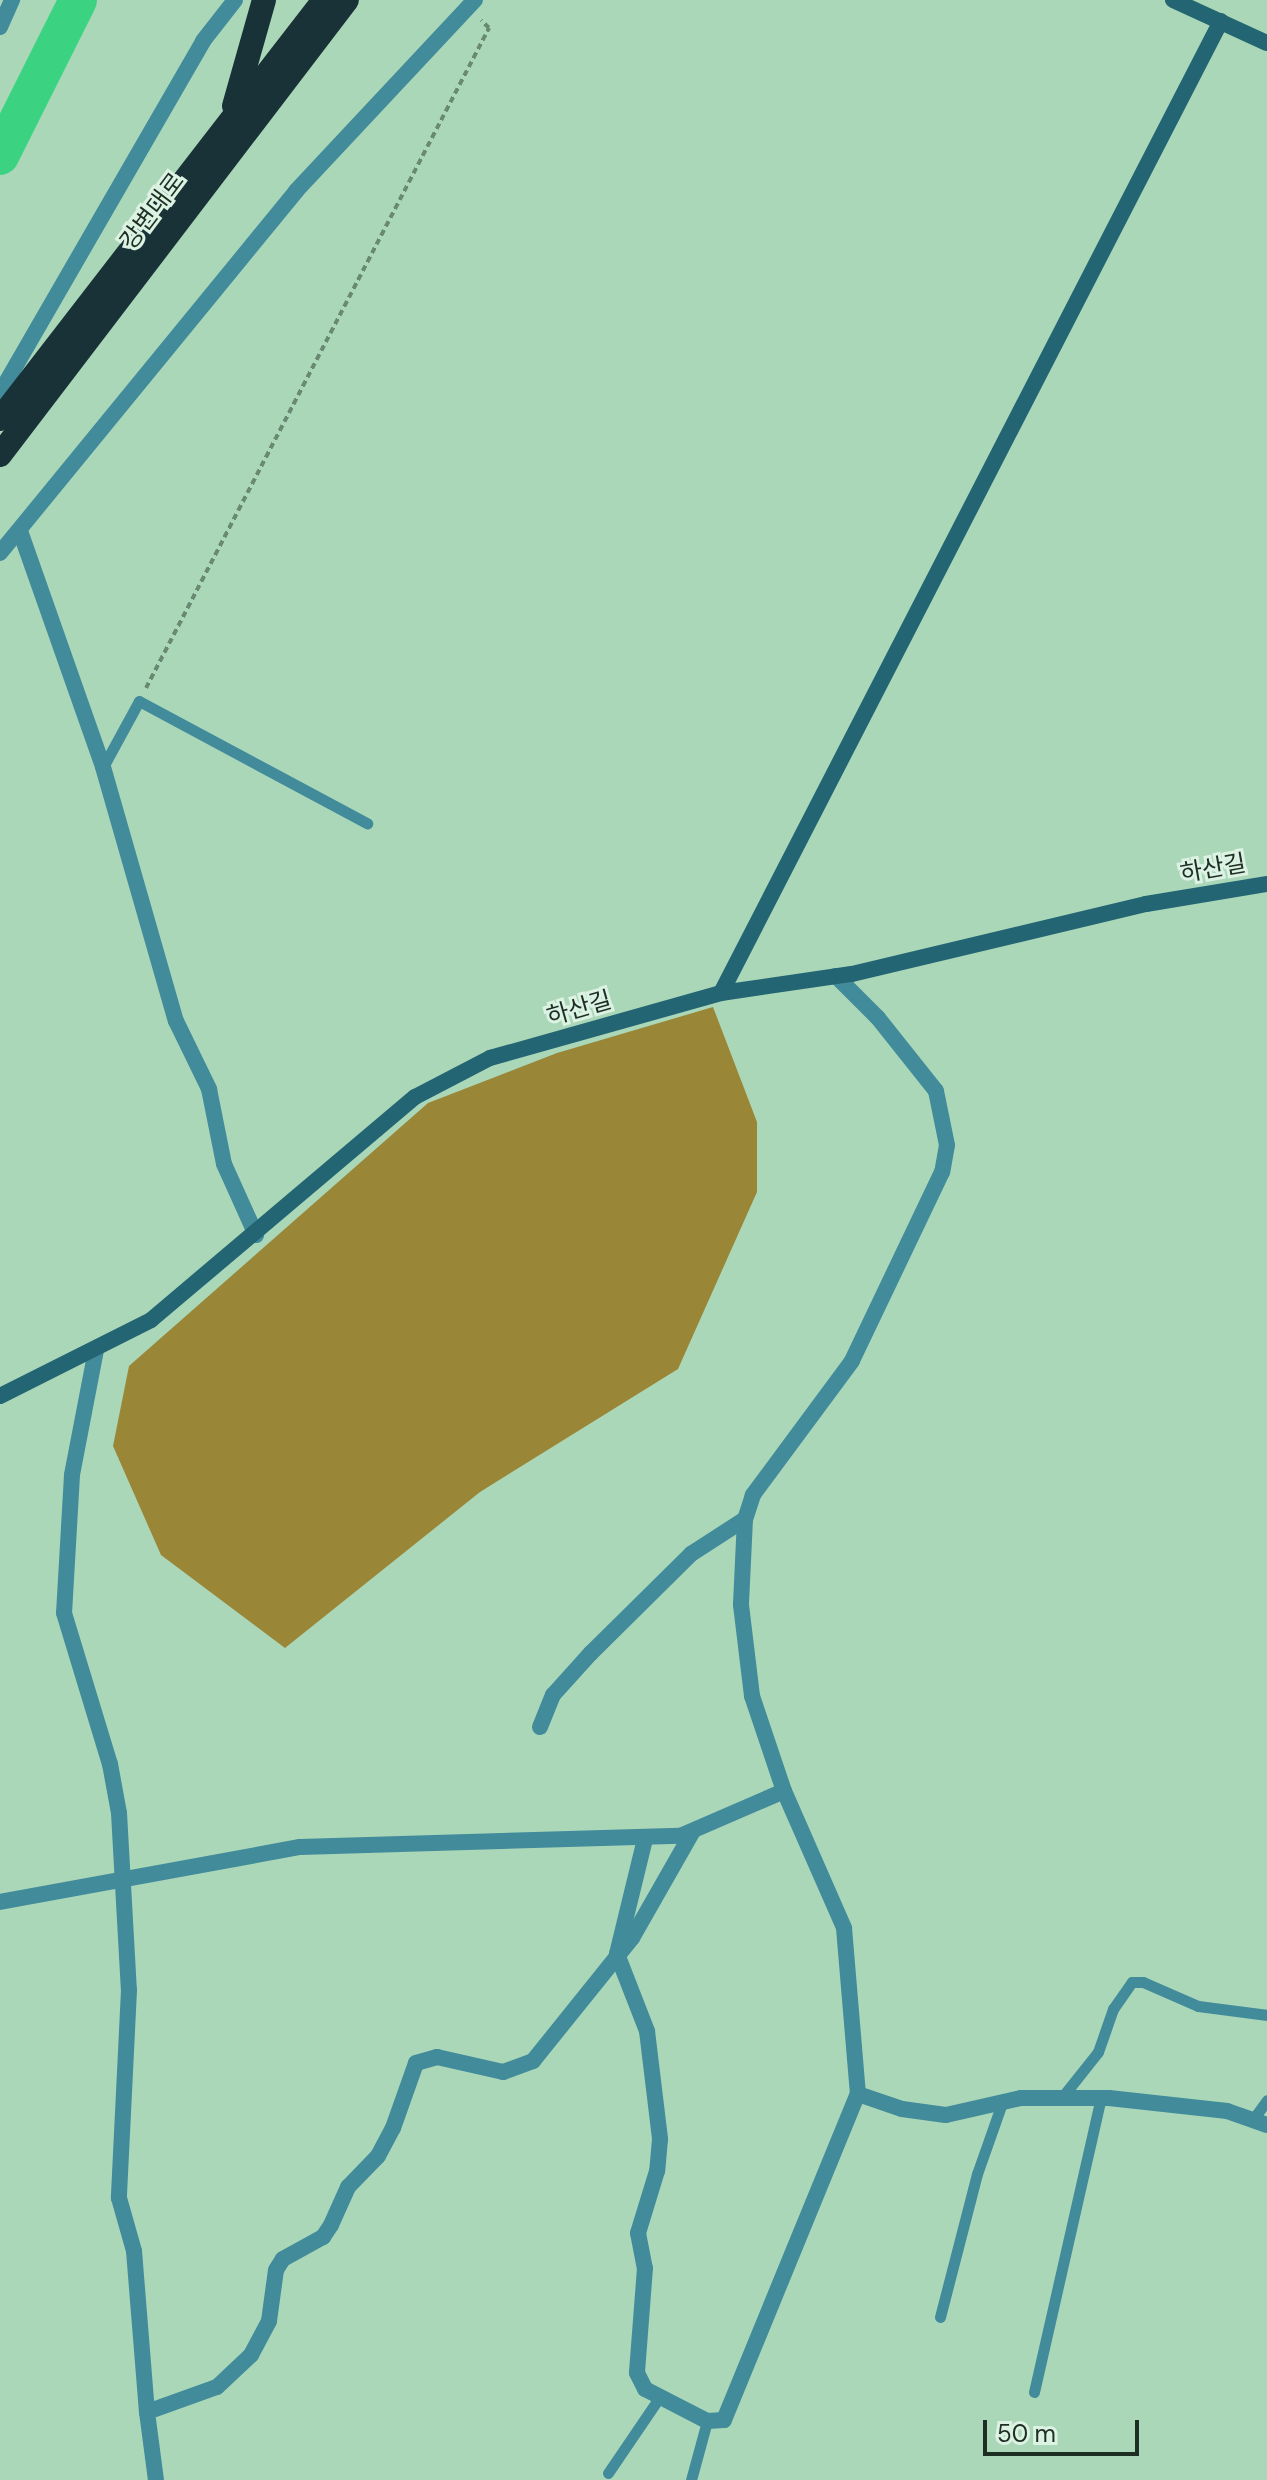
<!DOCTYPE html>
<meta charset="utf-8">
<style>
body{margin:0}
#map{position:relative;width:1267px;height:2480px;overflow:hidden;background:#abd7b9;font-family:"DM Sans","Noto Sans KR",sans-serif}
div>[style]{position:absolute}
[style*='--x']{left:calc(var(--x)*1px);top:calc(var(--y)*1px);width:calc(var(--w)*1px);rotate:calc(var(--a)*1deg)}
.forest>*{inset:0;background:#9a8637}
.river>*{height:38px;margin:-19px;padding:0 19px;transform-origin:19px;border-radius:19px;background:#3bd282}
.path>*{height:4px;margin-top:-2px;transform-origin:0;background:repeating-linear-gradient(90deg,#698973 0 6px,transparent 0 10px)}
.lane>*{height:11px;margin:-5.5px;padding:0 5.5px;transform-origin:5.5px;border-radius:5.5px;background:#428b9b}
.street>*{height:16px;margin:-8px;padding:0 8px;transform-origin:8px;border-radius:8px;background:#428b9b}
.secondary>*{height:16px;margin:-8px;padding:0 8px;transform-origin:8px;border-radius:8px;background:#236573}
.highway>*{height:24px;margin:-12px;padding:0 12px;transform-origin:12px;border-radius:12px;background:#183238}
span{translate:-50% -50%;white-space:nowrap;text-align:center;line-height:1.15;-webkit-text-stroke:6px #dcf2e2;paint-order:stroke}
.street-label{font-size:24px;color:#1d2e23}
.scale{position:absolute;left:983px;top:2420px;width:156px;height:36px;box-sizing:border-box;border:4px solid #1d2e23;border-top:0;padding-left:10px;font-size:24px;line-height:28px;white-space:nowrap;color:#1d2e23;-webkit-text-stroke:6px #dcf2e2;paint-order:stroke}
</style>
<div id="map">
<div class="forest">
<div style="clip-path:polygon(713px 1007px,757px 1122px,757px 1192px,678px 1369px,480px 1492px,285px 1648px,161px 1555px,113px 1446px,129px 1366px,428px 1103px,557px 1053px)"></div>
</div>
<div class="river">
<div style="--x:0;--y:156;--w:174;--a:-63.4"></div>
</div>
<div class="path">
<div style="--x:146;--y:688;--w:744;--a:-62.54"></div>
<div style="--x:489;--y:28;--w:11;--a:-135"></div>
</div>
<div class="lane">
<div style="--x:103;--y:767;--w:75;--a:-61.4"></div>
<div style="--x:139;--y:701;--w:259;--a:28.2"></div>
<div style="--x:1063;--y:2096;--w:56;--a:-51.5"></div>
<div style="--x:1098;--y:2052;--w:46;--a:-70.8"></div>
<div style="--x:1113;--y:2009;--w:33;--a:-55"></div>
<div style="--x:1132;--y:1982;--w:11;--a:0"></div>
<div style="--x:1143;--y:1982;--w:60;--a:23.6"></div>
<div style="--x:1198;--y:2006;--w:70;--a:7.4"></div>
<div style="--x:1254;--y:2118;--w:22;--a:-54"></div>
<div style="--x:940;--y:2317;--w:148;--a:-75.5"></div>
<div style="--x:977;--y:2174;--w:75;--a:-70.6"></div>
<div style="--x:1034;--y:2392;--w:303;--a:-77.2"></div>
<div style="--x:608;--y:2473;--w:91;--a:-55.8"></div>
<div style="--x:691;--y:2480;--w:61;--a:-74.8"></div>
</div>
<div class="street">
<div style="--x:0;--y:27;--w:30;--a:-66"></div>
<div style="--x:0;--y:393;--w:406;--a:-60"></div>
<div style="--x:203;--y:41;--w:52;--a:-52"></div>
<div style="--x:20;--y:531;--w:250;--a:70.6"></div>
<div style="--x:103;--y:767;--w:264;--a:74"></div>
<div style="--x:176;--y:1021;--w:76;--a:64.1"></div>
<div style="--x:209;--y:1089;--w:76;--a:78.7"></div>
<div style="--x:224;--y:1164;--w:78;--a:65.7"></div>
<div style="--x:0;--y:553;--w:468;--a:-50.7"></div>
<div style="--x:296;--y:191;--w:262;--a:-46.9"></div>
<div style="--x:836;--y:976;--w:59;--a:45"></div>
<div style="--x:878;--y:1018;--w:93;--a:51.5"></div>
<div style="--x:936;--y:1091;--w:55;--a:78.5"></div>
<div style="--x:947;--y:1145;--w:27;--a:100"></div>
<div style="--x:942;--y:1172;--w:209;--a:115.5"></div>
<div style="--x:852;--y:1361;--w:167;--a:126.5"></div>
<div style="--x:753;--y:1495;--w:25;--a:108"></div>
<div style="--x:745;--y:1519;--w:86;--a:92.7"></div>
<div style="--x:741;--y:1605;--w:92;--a:83.1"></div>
<div style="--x:752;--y:1696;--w:100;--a:71.4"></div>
<div style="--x:784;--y:1791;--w:150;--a:66.3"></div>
<div style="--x:844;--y:1928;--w:167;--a:85.2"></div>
<div style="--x:858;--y:2094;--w:46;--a:18.8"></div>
<div style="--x:902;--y:2109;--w:44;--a:7.8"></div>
<div style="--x:946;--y:2115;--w:77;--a:-12.8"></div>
<div style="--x:1021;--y:2098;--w:88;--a:0"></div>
<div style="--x:1109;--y:2098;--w:119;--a:6.3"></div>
<div style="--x:1227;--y:2111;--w:42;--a:19.3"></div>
<div style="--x:96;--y:1350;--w:127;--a:100.9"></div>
<div style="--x:72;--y:1475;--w:138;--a:93.3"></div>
<div style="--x:64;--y:1613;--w:158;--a:73.1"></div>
<div style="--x:110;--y:1764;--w:50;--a:79.6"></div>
<div style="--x:119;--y:1813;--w:177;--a:86.8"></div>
<div style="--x:129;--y:1990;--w:208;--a:92.8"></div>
<div style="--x:119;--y:2198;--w:55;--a:74.2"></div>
<div style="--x:134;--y:2251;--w:162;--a:85.4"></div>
<div style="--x:147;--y:2412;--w:74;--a:-19.7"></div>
<div style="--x:217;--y:2387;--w:47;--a:-43.3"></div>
<div style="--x:251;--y:2355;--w:38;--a:-62"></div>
<div style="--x:269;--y:2321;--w:51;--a:-82.2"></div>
<div style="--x:276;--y:2270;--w:13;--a:-58"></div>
<div style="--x:283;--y:2259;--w:46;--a:-28.8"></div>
<div style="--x:323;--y:2237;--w:14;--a:-56"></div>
<div style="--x:331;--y:2225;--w:42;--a:-65.9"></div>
<div style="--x:348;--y:2187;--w:43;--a:-45.9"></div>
<div style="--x:378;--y:2156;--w:32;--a:-62"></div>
<div style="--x:393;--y:2128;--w:69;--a:-70.5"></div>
<div style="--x:416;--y:2063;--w:22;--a:-16"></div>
<div style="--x:437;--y:2057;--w:68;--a:12.8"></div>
<div style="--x:503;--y:2072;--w:32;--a:-20"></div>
<div style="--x:533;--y:2061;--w:158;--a:-51.2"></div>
<div style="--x:632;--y:1938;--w:123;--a:-60.3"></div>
<div style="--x:540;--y:1727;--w:35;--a:-68"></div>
<div style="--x:553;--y:1695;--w:57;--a:-47.9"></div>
<div style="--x:591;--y:1653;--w:141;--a:-44.7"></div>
<div style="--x:691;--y:1554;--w:64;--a:-32.9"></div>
<div style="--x:645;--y:1839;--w:118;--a:103.7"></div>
<div style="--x:617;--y:1954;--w:83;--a:68.7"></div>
<div style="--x:647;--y:2031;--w:109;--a:83.1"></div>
<div style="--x:660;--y:2139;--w:32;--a:95"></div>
<div style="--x:657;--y:2171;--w:65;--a:107"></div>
<div style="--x:638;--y:2233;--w:36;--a:79"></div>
<div style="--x:645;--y:2268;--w:105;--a:94.4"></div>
<div style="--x:637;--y:2373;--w:18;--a:63"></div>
<div style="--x:645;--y:2389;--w:70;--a:27.3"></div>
<div style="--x:707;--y:2421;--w:17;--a:-3"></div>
<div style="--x:724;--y:2420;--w:352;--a:-67.7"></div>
<div style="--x:0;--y:1902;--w:305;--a:-10.4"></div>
<div style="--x:300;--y:1847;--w:380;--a:-1.7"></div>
<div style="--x:680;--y:1836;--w:113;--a:-23.4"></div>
<div style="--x:147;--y:2412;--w:69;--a:82.5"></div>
</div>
<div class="secondary">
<div style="--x:1173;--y:0;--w:103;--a:24.6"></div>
<div style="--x:721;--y:993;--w:1093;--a:-62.78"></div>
<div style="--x:0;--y:1396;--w:169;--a:-26.7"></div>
<div style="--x:151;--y:1320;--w:346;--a:-40.2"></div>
<div style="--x:415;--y:1097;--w:85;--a:-27.5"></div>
<div style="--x:490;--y:1058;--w:240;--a:-15.7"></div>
<div style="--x:721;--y:993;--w:132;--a:-8.3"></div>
<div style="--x:852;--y:974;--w:302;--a:-13.4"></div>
<div style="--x:1146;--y:904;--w:123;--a:-9.4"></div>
</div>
<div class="highway">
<div style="--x:234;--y:106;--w:110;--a:-74.2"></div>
<div style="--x:0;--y:419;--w:530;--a:-52.29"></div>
<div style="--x:0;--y:455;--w:572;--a:-52.67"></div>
</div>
<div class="street-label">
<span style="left:152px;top:211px;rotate:-53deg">강변대로</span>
<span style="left:1213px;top:868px;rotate:-10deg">하산길</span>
<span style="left:579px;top:1008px;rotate:-16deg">하산길</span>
</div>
<div class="scale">50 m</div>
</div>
